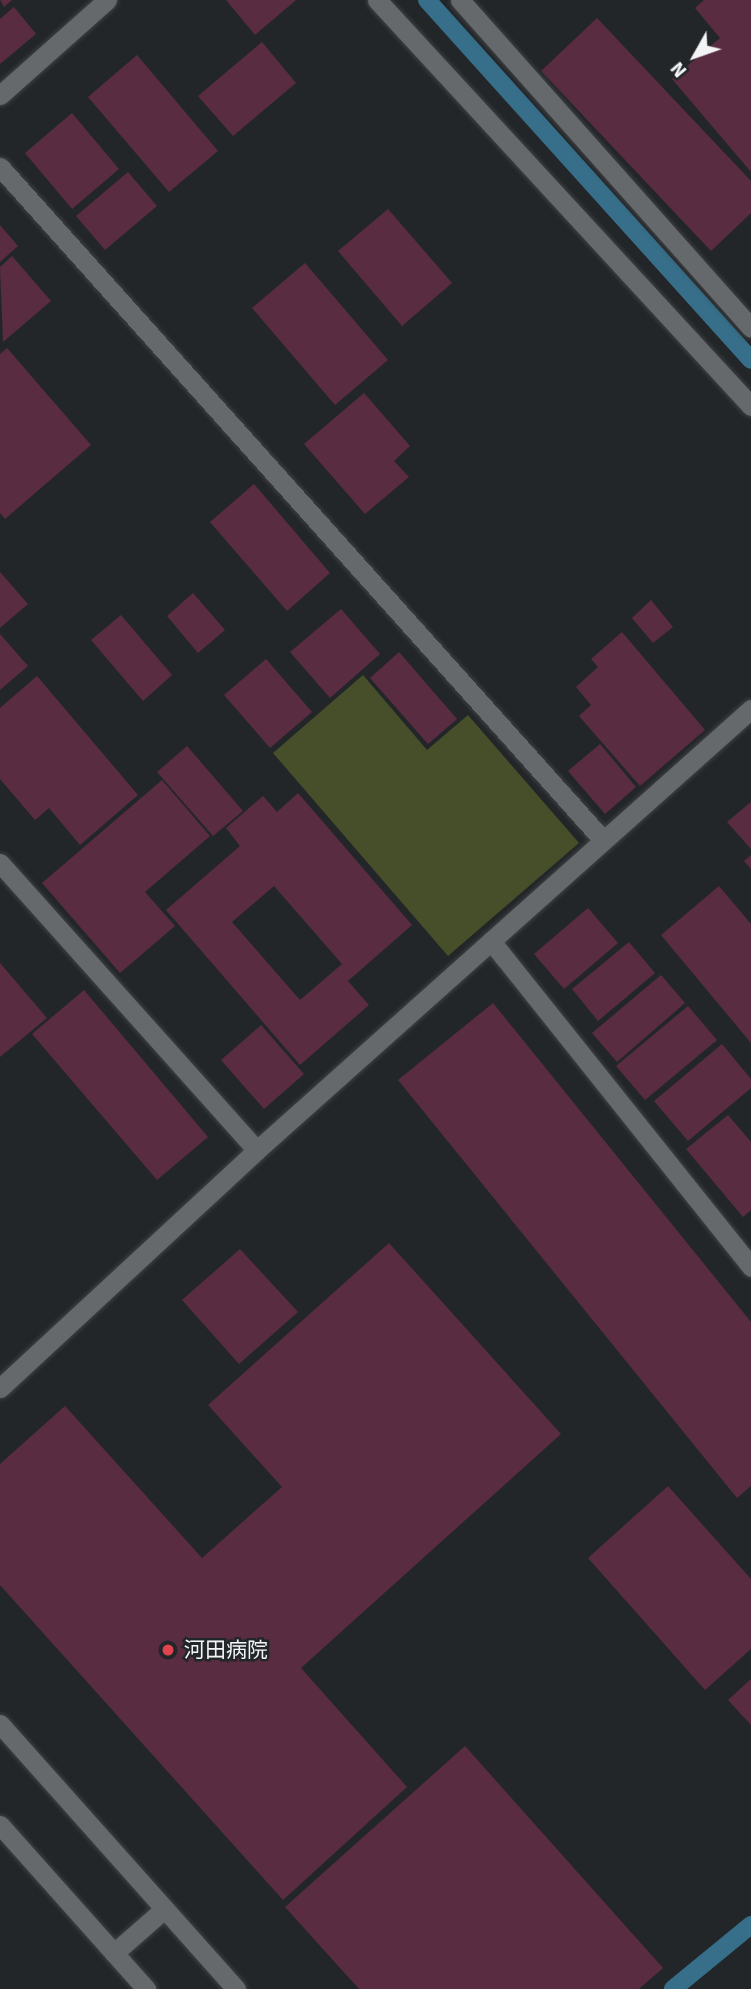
<!DOCTYPE html>
<meta charset="utf-8">
<style>
body{margin:0}
#map{position:relative;width:751px;height:1989px;overflow:hidden;background:#232629;font-family:Signika,"Noto Sans JP",sans-serif}
div>[style]{position:absolute}
[style*='--x']{left:calc(var(--x)*1px);top:calc(var(--y)*1px);width:calc(var(--w)*1px);rotate:calc(var(--a)*1deg)}
.green>*{inset:0;background:#464e2a}
.stream>*{height:18px;margin:-9px;padding:0 9px;transform-origin:9px;border-radius:9px;background:#376e89}
.building>*{inset:0;background:#592c41}
.roads{filter:drop-shadow(0 0 2px #3f4144) drop-shadow(0 0 2px #3f4144)}
.minor>*{height:19px;margin:-9.5px;padding:0 9.5px;transform-origin:9.5px;border-radius:9.5px;background:#65696c}
.tertiary>*{height:19px;margin:-9.5px;padding:0 9.5px;transform-origin:9.5px;border-radius:9.5px;background:#65696c}
.dots>*{width:19px;height:19px;translate:-50% -50%;box-sizing:border-box;border:4px solid #232629;border-radius:50%}
span{translate:-50% -50%;white-space:nowrap;text-align:center;line-height:1.15;-webkit-text-stroke:5px #232629;paint-order:stroke}
.poi-label{font-size:21px;color:#f2f4f6}
.left{translate:0 -50%;text-align:left}
.north{position:absolute;left:660px;top:21px;width:70px;height:70px;-webkit-text-stroke:5px #232629;paint-order:stroke;rotate:230deg;font-size:19px;font-weight:700;line-height:28px;text-align:center;color:#f2f4f6}
.north::after{content:'';display:block;margin:auto;width:24px;height:32px;background:#f2f4f6;clip-path:polygon(50% 0,100% 100%,50% 72%,0 100%)}
</style>
<div id="map">
<div class="green">
<div style="clip-path:polygon(363px 675px,427px 750px,468px 715px,579px 843px,448px 956px,273px 753px)"></div>
</div>
<div class="stream">
<div style="--x:427;--y:0;--w:484;--a:48"></div>
<div style="--x:673;--y:1989;--w:101;--a:-39.4"></div>
</div>
<div class="building">
<div style="clip-path:polygon(0 0,12px 0,4px 7px)"></div>
<div style="clip-path:polygon(226px 0,296px 0,255px 35px)"></div>
<div style="clip-path:polygon(704px 0,751px 0,751px 172px,672px 79px,720px 38px,695px 8px)"></div>
<div style="clip-path:polygon(14px 7px,36px 34px,0 64px,0 19px)"></div>
<div style="clip-path:polygon(597px 18px,751px 181px,751px 213px,711px 251px,541px 71px)"></div>
<div style="clip-path:polygon(262px 42px,296px 83px,233px 136px,198px 96px)"></div>
<div style="clip-path:polygon(137px 55px,218px 151px,169px 192px,88px 97px)"></div>
<div style="clip-path:polygon(72px 113px,119px 169px,72px 209px,25px 153px)"></div>
<div style="clip-path:polygon(128px 172px,157px 206px,105px 250px,76px 216px)"></div>
<div style="clip-path:polygon(388px 209px,452px 283px,402px 326px,338px 251px)"></div>
<div style="clip-path:polygon(0 225px,18px 246px,0 262px)"></div>
<div style="clip-path:polygon(12px 256px,51px 301px,3px 342px,0 267px)"></div>
<div style="clip-path:polygon(305px 263px,388px 360px,335px 405px,252px 308px)"></div>
<div style="clip-path:polygon(7px 348px,91px 445px,5px 519px,0 513px,0 354px)"></div>
<div style="clip-path:polygon(364px 393px,410px 446px,394px 461px,409px 477px,365px 514px,304px 444px)"></div>
<div style="clip-path:polygon(254px 484px,330px 573px,287px 611px,210px 522px)"></div>
<div style="clip-path:polygon(0 572px,28px 604px,0 628px)"></div>
<div style="clip-path:polygon(193px 593px,225px 630px,198px 653px,167px 616px)"></div>
<div style="clip-path:polygon(651px 600px,673px 627px,653px 643px,632px 618px)"></div>
<div style="clip-path:polygon(341px 609px,380px 654px,330px 698px,290px 652px)"></div>
<div style="clip-path:polygon(121px 615px,172px 675px,143px 701px,91px 640px)"></div>
<div style="clip-path:polygon(622px 632px,705px 730px,640px 786px,579px 716px,591px 705px,576px 687px,598px 667px,591px 659px)"></div>
<div style="clip-path:polygon(0 634px,28px 666px,0 690px)"></div>
<div style="clip-path:polygon(399px 652px,457px 719px,428px 744px,370px 678px)"></div>
<div style="clip-path:polygon(266px 659px,312px 712px,270px 748px,224px 695px)"></div>
<div style="clip-path:polygon(37px 676px,138px 795px,80px 845px,49px 808px,35px 820px,0 779px,0 708px)"></div>
<div style="clip-path:polygon(600px 744px,636px 787px,605px 814px,568px 771px)"></div>
<div style="clip-path:polygon(187px 746px,243px 811px,213px 836px,157px 772px)"></div>
<div style="clip-path:polygon(162px 780px,210px 836px,145px 892px,175px 926px,120px 973px,42px 883px)"></div>
<div style="clip-path:polygon(evenodd,298px 793px,412px 925px,348px 981px,369px 1005px,300px 1065px,166px 910px,240px 846px,226px 828px,263px 796px,277px 812px,298px 793px,274px 886px,342px 964px,300px 1000px,232px 922px,274px 886px)"></div>
<div style="clip-path:polygon(751px 802px,751px 849px,727px 822px)"></div>
<div style="clip-path:polygon(751px 855px,751px 869px,744px 861px)"></div>
<div style="clip-path:polygon(719px 886px,751px 924px,751px 1043px,661px 935px)"></div>
<div style="clip-path:polygon(588px 908px,618px 943px,564px 989px,534px 954px)"></div>
<div style="clip-path:polygon(629px 942px,655px 973px,598px 1021px,572px 989px)"></div>
<div style="clip-path:polygon(0 963px,47px 1018px,0 1057px)"></div>
<div style="clip-path:polygon(661px 975px,685px 1003px,617px 1062px,592px 1033px)"></div>
<div style="clip-path:polygon(84px 990px,208px 1137px,157px 1180px,32px 1034px)"></div>
<div style="clip-path:polygon(493px 1003px,751px 1322px,751px 1486px,737px 1498px,398px 1080px)"></div>
<div style="clip-path:polygon(688px 1006px,717px 1040px,645px 1100px,616px 1066px)"></div>
<div style="clip-path:polygon(261px 1025px,304px 1074px,264px 1109px,221px 1060px)"></div>
<div style="clip-path:polygon(722px 1044px,751px 1079px,751px 1088px,688px 1141px,654px 1101px)"></div>
<div style="clip-path:polygon(728px 1115px,751px 1142px,751px 1210px,743px 1217px,686px 1149px)"></div>
<div style="clip-path:polygon(389px 1243px,561px 1434px,301px 1668px,407px 1787px,283px 1900px,0 1585px,0 1464px,65px 1406px,202px 1558px,282px 1487px,208px 1405px)"></div>
<div style="clip-path:polygon(240px 1249px,298px 1312px,239px 1364px,182px 1300px)"></div>
<div style="clip-path:polygon(668px 1486px,751px 1579px,751px 1649px,705px 1690px,588px 1558px)"></div>
<div style="clip-path:polygon(751px 1679px,751px 1725px,728px 1700px)"></div>
<div style="clip-path:polygon(465px 1746px,663px 1968px,639px 1989px,359px 1989px,285px 1907px)"></div>
</div>
<div class="roads">
<div class="minor">
<div style="--x:377;--y:0;--w:552;--a:47.35"></div>
<div style="--x:460;--y:0;--w:438;--a:48.4"></div>
<div style="--x:0;--y:95;--w:143;--a:-41.6"></div>
<div style="--x:0;--y:167;--w:904;--a:48.14"></div>
<div style="--x:0;--y:863;--w:385;--a:48.2"></div>
<div style="--x:491;--y:941;--w:417;--a:51.4"></div>
<div style="--x:0;--y:1388;--w:350;--a:-42.8"></div>
<div style="--x:257;--y:1150;--w:662;--a:-41.76"></div>
</div>
<div class="tertiary">
<div style="--x:0;--y:1724;--w:355;--a:48.3"></div>
<div style="--x:0;--y:1825;--w:220;--a:48.3"></div>
<div style="--x:114;--y:1953;--w:67;--a:-41.3"></div>
</div>
</div>
<div class="dots">
<div style="left:168px;top:1650px;background:#e0444e"></div>
</div>
<div class="poi-label">
<span class="left" style="left:184px;top:1650px">河田病院</span>
</div>
<div class="north">N</div>
</div>
